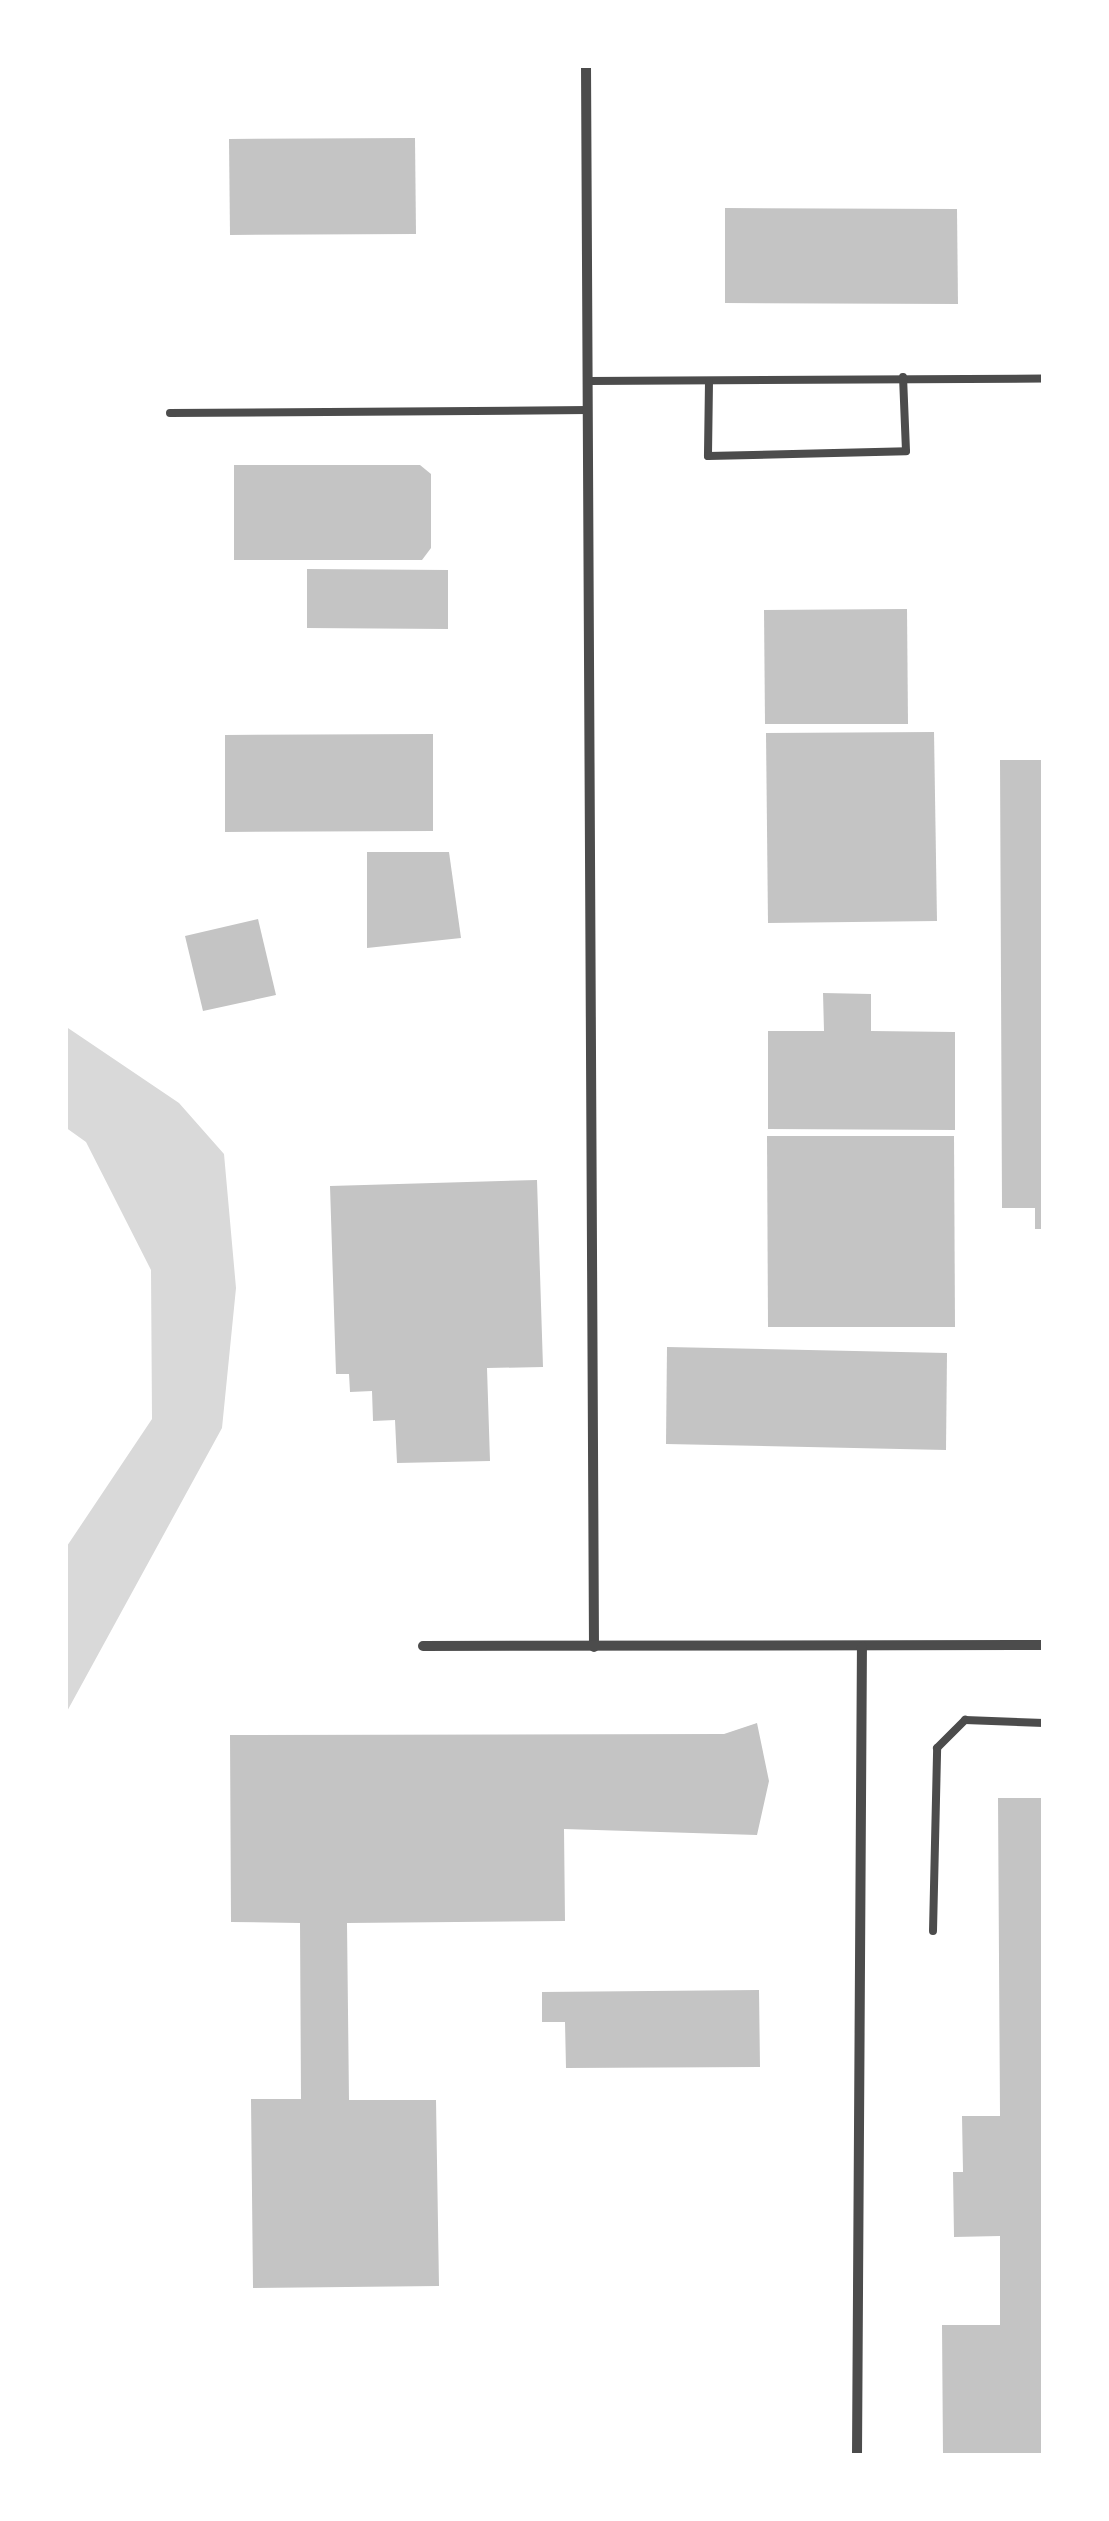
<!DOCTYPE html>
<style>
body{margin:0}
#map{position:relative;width:1109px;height:2521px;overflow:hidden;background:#fff;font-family:Jost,sans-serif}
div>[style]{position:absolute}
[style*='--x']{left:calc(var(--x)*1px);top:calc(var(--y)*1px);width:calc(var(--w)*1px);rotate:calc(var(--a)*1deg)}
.water>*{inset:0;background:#d9d9d9}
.building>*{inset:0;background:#c4c4c4}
.service>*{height:8px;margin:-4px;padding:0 4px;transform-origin:4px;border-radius:4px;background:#4c4c4c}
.minor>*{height:10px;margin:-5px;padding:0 5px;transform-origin:5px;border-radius:5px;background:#4c4c4c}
span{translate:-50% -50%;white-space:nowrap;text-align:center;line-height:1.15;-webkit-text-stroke:8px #fff;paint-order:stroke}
.frame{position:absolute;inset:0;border:68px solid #fff;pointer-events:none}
</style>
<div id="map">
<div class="water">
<div style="clip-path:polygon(65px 1026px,179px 1103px,224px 1154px,236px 1288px,222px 1428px,65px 1715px,65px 1549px,152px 1419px,151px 1270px,86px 1142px,65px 1127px)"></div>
</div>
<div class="building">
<div style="clip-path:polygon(415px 138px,416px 234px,230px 235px,229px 139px)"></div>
<div style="clip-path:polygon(725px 208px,957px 209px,958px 304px,725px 303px)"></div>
<div style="clip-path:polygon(234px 465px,420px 465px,431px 474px,431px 548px,422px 560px,234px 560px)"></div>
<div style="clip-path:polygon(307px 569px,448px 570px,448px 629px,307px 628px)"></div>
<div style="clip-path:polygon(907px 609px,908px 724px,765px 724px,764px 610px)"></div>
<div style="clip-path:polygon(934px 732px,937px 921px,768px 923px,766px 733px)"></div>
<div style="clip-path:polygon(433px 734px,433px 831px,225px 832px,225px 735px)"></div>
<div style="clip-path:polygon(1000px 760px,1044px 760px,1044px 1229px,1035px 1229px,1035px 1208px,1002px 1208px)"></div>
<div style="clip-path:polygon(367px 852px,449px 852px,461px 938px,367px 948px)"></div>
<div style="clip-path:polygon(258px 919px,276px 995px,203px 1011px,185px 936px)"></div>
<div style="clip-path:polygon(823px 993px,871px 994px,871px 1031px,955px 1032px,955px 1130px,768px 1129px,768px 1031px,824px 1031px)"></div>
<div style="clip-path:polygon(767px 1136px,954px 1136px,955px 1327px,768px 1327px)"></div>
<div style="clip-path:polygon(537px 1180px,543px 1367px,487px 1368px,490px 1461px,397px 1463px,395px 1420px,373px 1421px,372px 1391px,350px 1392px,349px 1374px,336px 1374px,330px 1186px)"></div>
<div style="clip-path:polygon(667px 1347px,947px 1353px,946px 1450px,666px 1444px)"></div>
<div style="clip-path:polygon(757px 1723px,769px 1781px,757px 1835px,564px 1829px,565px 1921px,347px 1923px,349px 2100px,436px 2100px,439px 2286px,253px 2288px,251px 2099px,301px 2099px,300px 1923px,231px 1922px,230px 1735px,724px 1734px)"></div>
<div style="clip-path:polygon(998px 1798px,1044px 1798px,1044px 2456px,943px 2456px,942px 2325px,1000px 2325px,1000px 2236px,954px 2237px,953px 2172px,963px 2172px,962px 2116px,1000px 2116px)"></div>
<div style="clip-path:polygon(759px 1990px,760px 2067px,566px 2068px,565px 2022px,542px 2022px,542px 1992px)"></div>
</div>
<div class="service">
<div style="--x:589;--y:381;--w:455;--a:-0.3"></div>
<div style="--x:709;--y:382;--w:74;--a:90.8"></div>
<div style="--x:708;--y:456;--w:198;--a:-1.4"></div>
<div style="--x:906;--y:451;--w:74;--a:-92.3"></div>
<div style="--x:170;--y:413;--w:418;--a:-0.4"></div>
<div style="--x:933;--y:1931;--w:183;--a:-88.7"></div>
<div style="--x:937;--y:1748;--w:40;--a:-45"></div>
<div style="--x:965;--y:1720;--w:79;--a:2.2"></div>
</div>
<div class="minor">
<div style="--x:586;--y:65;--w:1582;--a:89.71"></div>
<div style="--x:423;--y:1646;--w:621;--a:-0.09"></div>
<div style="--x:857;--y:2456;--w:809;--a:-89.65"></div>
</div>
<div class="frame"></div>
</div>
